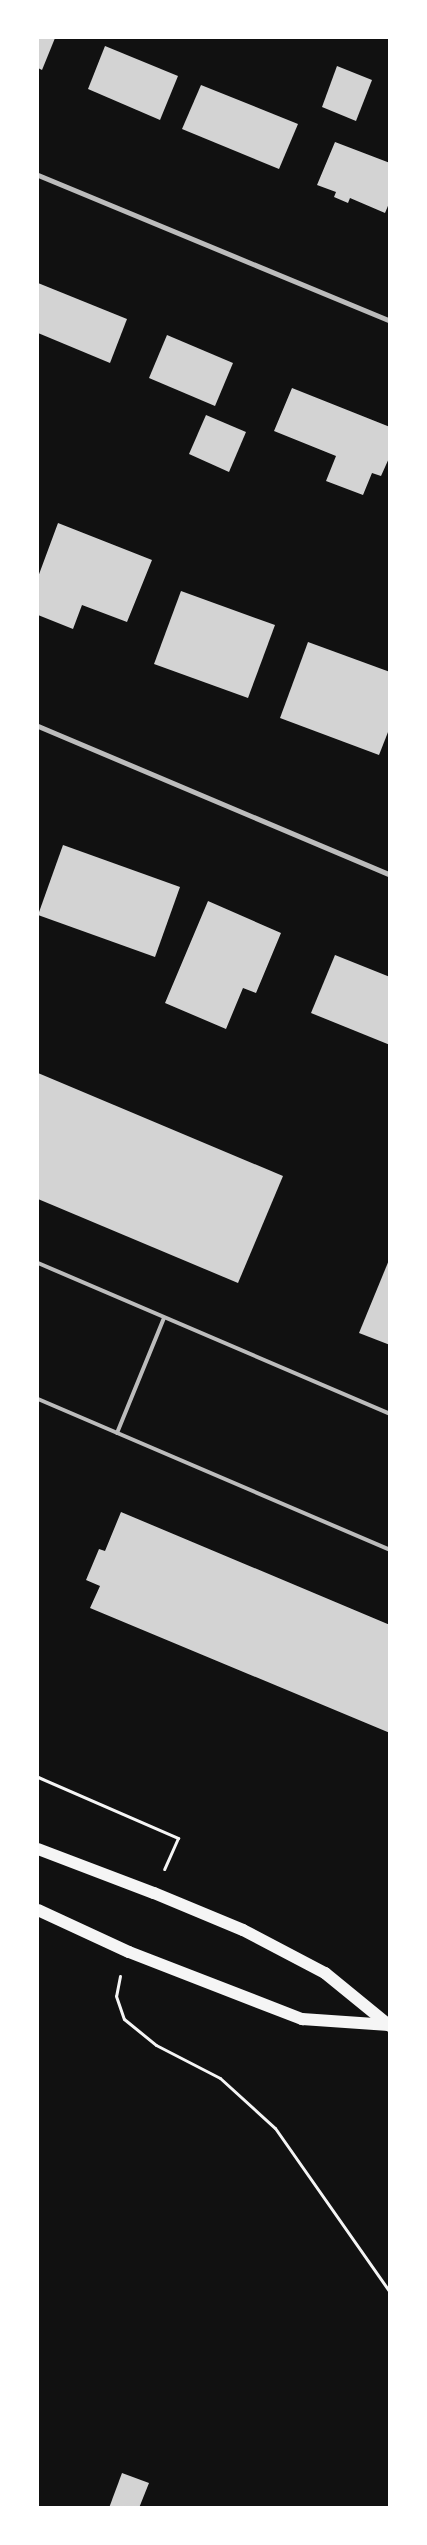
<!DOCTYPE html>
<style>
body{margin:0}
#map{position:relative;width:427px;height:2545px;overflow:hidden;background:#111;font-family:Georgia,serif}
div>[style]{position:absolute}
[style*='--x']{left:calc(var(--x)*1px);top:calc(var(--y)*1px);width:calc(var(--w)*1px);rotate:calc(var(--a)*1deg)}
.building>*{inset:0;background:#d3d3d3}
.path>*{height:3px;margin:-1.5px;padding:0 1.5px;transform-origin:1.5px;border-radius:1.5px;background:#f5f5f5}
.service>*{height:4px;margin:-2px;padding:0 2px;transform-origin:2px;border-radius:2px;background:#bcbcbc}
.minor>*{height:5px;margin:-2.5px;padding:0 2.5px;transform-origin:2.5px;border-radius:2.5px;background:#bcbcbc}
.primary>*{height:12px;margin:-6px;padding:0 6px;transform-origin:6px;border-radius:6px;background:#f5f5f5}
span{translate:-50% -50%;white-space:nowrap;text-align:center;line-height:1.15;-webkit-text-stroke:4.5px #fff;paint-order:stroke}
.frame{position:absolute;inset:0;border:39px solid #fff;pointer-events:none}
</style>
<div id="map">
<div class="building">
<div style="clip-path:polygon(38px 38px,55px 38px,42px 70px,38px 68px)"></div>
<div style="clip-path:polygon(105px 46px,178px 76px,160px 120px,88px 89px)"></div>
<div style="clip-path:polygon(337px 66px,372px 80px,356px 121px,322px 107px)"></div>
<div style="clip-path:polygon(201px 85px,298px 124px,279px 169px,182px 129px)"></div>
<div style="clip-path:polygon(335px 142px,390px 163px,390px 201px,385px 213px,350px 198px,348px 203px,334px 197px,336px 192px,317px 185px)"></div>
<div style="clip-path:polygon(38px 283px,127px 319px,110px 363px,38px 333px)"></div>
<div style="clip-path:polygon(167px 335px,233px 363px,215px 406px,149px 378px)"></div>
<div style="clip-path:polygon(292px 388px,390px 427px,390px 456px,381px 476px,372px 473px,363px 495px,326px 481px,336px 456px,274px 431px)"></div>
<div style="clip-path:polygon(206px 415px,246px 432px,229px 472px,189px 454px)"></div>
<div style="clip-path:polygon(58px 523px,152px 560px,127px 622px,82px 605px,73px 629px,38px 615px,38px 577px)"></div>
<div style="clip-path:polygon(181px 591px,275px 625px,248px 698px,154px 664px)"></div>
<div style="clip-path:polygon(308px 642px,390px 672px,390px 727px,379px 755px,280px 718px)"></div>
<div style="clip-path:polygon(63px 845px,180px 887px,155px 957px,38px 915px)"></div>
<div style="clip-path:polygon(208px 901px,281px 933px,256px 993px,243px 988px,226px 1029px,165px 1003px)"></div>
<div style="clip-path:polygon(335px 955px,390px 977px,390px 1045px,311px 1013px)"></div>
<div style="clip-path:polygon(38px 1073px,283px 1176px,238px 1283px,38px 1199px)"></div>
<div style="clip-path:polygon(389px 1260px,390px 1260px,390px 1345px,359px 1333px)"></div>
<div style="clip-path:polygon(121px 1512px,390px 1625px,390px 1733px,90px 1608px,100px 1586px,86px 1580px,99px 1549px,105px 1551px)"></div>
<div style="clip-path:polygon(122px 2473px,149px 2483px,139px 2508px,109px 2508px)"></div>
</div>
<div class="path">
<div style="--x:38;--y:1777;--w:153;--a:23.5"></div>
<div style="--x:178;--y:1838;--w:34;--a:114"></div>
<div style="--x:120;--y:1976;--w:20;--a:101"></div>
<div style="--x:116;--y:1996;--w:24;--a:71"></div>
<div style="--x:124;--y:2019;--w:41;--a:39.1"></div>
<div style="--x:156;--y:2045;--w:72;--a:27.3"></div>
<div style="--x:220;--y:2078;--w:74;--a:42.3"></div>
<div style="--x:275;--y:2128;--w:200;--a:55"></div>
</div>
<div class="service">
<div style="--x:38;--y:1263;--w:383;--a:23.2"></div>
<div style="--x:38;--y:1399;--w:383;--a:23.2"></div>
<div style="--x:117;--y:1433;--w:124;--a:-67.8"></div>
</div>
<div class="minor">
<div style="--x:38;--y:175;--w:381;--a:22.5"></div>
<div style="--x:38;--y:726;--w:382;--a:22.9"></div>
</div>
<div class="primary">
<div style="--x:38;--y:1849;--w:124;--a:20.8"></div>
<div style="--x:154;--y:1893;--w:96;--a:22.6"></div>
<div style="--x:243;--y:1930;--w:93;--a:27.7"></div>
<div style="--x:325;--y:1973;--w:84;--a:39.2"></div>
<div style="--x:38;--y:1910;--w:100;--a:24.8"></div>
<div style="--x:129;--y:1952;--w:186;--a:21.2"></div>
<div style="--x:302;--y:2019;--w:87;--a:3.9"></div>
</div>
<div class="frame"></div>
</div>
